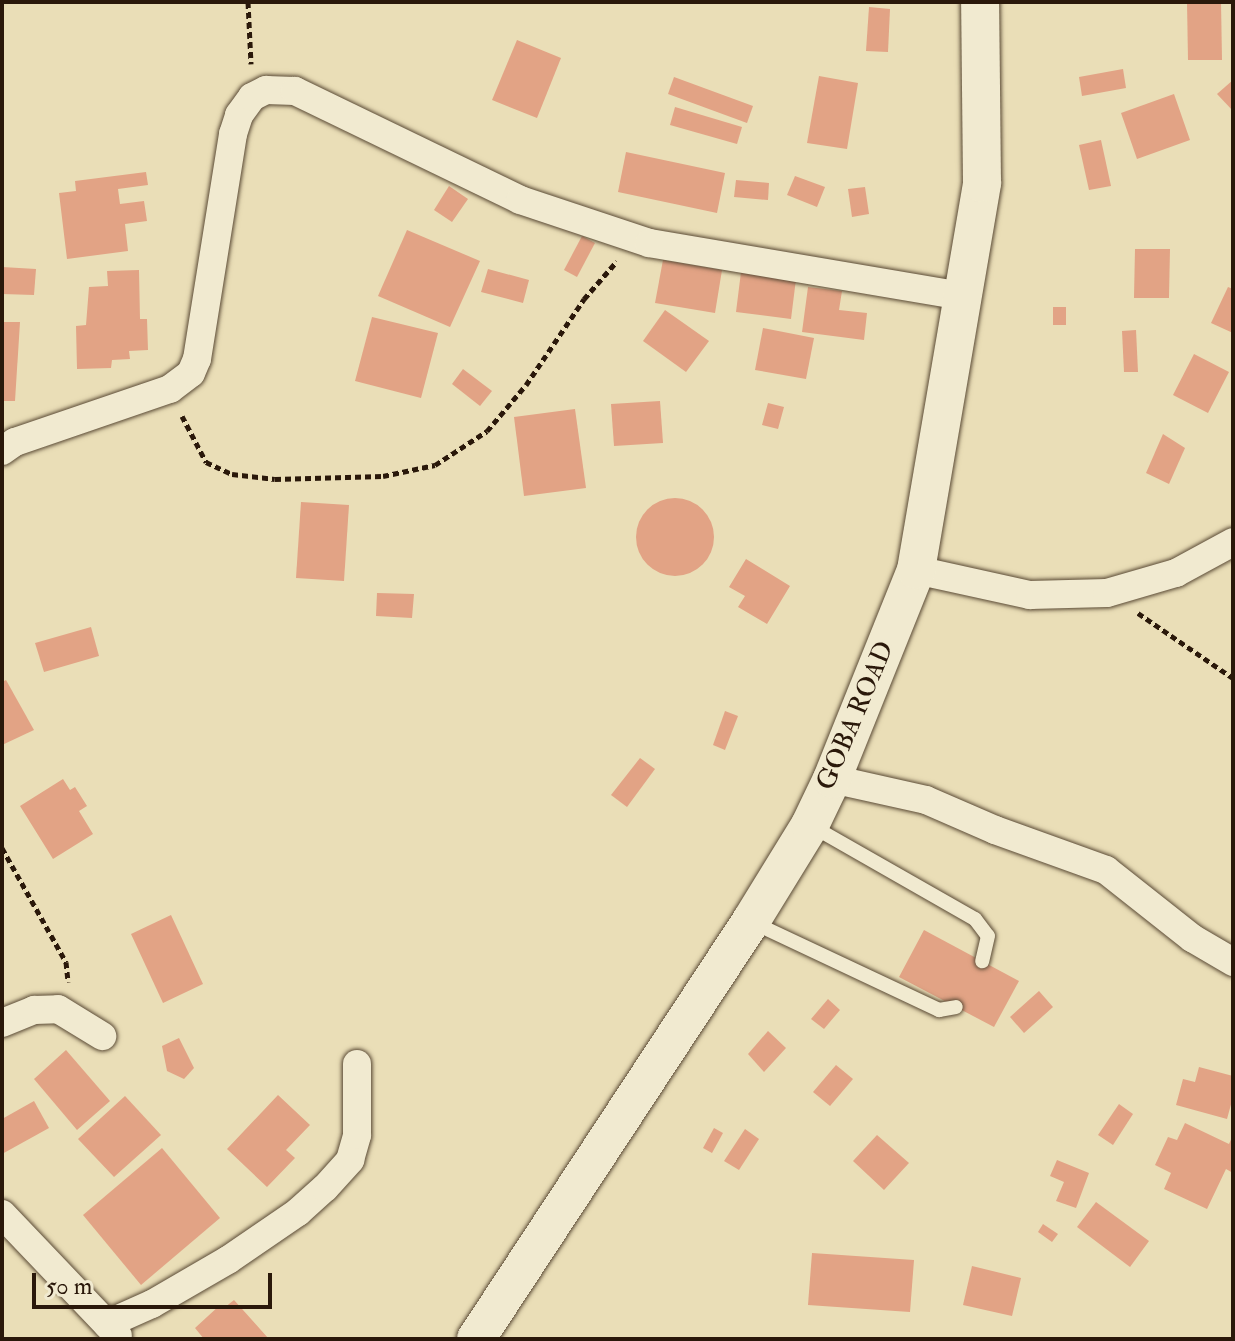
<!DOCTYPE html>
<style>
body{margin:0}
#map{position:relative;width:1235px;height:1341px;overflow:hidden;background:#eadeb7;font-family:"IM FELL Double Pica",serif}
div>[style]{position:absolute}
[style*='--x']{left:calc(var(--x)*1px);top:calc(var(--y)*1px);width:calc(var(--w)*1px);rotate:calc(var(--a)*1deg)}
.building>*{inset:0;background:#e2a385}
.round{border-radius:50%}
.path>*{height:5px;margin-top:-2.5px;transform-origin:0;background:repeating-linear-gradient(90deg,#2a180a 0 6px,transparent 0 10px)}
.roads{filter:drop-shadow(0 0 2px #5a4a35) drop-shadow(0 0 2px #5a4a35)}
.lane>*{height:14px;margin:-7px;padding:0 7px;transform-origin:7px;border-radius:7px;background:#f1ead0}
.street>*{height:28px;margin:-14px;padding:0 14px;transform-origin:14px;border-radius:14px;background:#f1ead0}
.secondary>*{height:38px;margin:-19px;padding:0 19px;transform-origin:19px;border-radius:19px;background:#f1ead0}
span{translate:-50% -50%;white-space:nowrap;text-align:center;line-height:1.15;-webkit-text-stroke:6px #f1ead0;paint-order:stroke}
.street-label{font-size:26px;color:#2a180a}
.frame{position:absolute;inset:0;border:4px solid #2a180a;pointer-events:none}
.scale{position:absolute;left:32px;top:1273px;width:240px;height:36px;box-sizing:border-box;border:4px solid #2a180a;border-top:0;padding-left:10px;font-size:24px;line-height:28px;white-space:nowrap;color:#2a180a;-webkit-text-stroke:6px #f1ead0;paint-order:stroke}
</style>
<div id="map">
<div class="building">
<div style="clip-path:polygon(1187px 2px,1221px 2px,1222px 60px,1188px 60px)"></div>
<div style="clip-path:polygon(869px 7px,890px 9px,888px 52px,866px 51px)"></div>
<div style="clip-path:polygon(517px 40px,561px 58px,537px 118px,492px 100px)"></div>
<div style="clip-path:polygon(1123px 69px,1126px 88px,1082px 96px,1079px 77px)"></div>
<div style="clip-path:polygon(819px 76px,858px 83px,847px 149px,807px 143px)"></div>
<div style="clip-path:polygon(674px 77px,753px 106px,747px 123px,668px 94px)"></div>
<div style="clip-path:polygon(1233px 80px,1233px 111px,1217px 94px)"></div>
<div style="clip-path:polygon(1174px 94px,1190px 140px,1137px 159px,1121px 113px)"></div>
<div style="clip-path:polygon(675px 107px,742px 127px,737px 144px,670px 125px)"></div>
<div style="clip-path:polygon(1101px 140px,1111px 186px,1089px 190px,1079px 145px)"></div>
<div style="clip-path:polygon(626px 152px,725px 173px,717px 213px,618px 192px)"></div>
<div style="clip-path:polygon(146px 172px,148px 185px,118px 189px,120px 204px,144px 201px,147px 221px,125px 224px,128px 251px,67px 259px,59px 193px,76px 191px,75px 181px)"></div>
<div style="clip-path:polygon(795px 176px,825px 187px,817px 207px,787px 195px)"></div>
<div style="clip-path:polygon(736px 180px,769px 183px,768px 200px,734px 197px)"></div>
<div style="clip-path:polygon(449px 186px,468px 199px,452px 222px,434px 210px)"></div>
<div style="clip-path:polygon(865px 187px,869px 214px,852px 217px,848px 189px)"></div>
<div style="clip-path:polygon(407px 230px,480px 261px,450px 327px,378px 296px)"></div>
<div style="clip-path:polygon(582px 236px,595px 243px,577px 277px,564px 270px)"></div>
<div style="clip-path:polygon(1135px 249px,1170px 249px,1169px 298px,1134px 298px)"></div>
<div style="clip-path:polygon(663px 260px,722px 270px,715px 313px,655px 303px)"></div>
<div style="clip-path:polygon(2px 267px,36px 269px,34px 295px,2px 294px)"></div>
<div style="clip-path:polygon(488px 269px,529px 280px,523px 303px,481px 292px)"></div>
<div style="clip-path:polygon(139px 270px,140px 319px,147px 319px,148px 350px,129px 351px,130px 359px,112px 360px,111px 368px,77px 369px,76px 326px,86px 325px,89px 287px,108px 286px,107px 271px)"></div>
<div style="clip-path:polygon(741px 272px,796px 279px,791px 319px,736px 312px)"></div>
<div style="clip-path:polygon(808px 287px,842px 291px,839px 310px,867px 313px,864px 340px,802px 332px)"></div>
<div style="clip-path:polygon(1228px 287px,1233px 289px,1233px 333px,1211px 323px)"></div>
<div style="clip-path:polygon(1053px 307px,1066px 307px,1066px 325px,1053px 325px)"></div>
<div style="clip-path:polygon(665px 310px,709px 341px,686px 372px,643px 341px)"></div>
<div style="clip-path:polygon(372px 317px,438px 333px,421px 398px,355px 381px)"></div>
<div style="clip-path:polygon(2px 322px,20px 322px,15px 401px,2px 401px)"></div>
<div style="clip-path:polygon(763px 328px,814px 338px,806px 379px,755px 370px)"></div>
<div style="clip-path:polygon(1136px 330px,1138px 372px,1124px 372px,1122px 331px)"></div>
<div style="clip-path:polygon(1194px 354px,1229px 372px,1208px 413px,1173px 395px)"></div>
<div style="clip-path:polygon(463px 369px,492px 391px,480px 406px,452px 384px)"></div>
<div style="clip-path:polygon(660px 401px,663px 443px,614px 446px,611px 404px)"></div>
<div style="clip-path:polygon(768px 403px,784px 407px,778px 429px,762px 425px)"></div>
<div style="clip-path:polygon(575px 409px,586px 488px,524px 496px,514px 417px)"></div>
<div style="clip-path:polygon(1163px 434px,1185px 448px,1169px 484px,1146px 473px)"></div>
<div class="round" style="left:636px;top:498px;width:78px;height:78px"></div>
<div style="clip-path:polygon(301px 502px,349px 505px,344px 581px,296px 578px)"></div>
<div style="clip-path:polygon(746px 559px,790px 586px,767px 624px,738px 607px,745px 596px,729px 587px)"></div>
<div style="clip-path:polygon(377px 593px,414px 594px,412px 618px,376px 616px)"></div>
<div style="clip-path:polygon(91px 627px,99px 656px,44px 672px,35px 643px)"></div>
<div style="clip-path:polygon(6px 680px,34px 730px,2px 745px,2px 682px)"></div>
<div style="clip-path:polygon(725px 711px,738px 716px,725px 750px,713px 745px)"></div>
<div style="clip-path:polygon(640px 758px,655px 769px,627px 807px,611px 795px)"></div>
<div style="clip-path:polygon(63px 779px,70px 790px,75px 787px,87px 806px,79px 811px,93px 834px,53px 859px,20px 806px)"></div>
<div style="clip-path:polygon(171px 915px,203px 984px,163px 1003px,131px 934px)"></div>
<div style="clip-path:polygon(924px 930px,1019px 981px,994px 1027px,899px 977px)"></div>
<div style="clip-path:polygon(1039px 991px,1053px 1007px,1024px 1033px,1010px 1017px)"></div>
<div style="clip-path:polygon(828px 999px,840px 1010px,824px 1029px,811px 1019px)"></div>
<div style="clip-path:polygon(768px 1031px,786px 1048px,764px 1072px,748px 1054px)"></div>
<div style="clip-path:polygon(179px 1038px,194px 1068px,184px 1079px,167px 1071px,162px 1046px)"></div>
<div style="clip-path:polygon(66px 1050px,110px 1101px,77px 1130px,34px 1079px)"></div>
<div style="clip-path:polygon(836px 1065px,853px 1079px,830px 1106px,813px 1092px)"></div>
<div style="clip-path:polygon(1199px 1067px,1233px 1076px,1233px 1097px,1227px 1119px,1176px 1105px,1183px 1079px,1195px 1082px)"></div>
<div style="clip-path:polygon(278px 1095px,310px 1125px,286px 1150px,295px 1158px,267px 1187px,227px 1149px)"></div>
<div style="clip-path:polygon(125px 1096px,161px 1135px,114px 1177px,78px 1139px)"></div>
<div style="clip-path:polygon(34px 1101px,49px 1128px,2px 1154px,2px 1119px)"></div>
<div style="clip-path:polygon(1119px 1104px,1133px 1114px,1113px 1145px,1098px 1135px)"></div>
<div style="clip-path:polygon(1185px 1123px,1229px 1144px,1233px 1135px,1233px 1173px,1226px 1169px,1207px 1209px,1164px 1189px,1171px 1173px,1155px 1165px,1168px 1137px,1177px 1140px)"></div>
<div style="clip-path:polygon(714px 1128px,723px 1133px,712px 1153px,703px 1148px)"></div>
<div style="clip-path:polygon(745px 1129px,759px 1139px,739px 1170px,724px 1161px)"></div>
<div style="clip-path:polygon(877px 1135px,909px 1163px,884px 1190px,853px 1161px)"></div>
<div style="clip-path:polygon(162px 1148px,220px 1218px,141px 1285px,83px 1215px)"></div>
<div style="clip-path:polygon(1057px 1160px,1089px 1173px,1076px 1208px,1056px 1201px,1064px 1182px,1050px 1176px)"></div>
<div style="clip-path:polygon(1096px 1202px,1149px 1241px,1130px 1267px,1077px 1227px)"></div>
<div style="clip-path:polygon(1043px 1224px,1058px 1234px,1052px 1242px,1038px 1232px)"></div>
<div style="clip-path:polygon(812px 1253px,914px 1260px,910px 1312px,808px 1305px)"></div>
<div style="clip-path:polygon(972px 1266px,1021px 1278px,1012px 1316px,963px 1305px)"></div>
<div style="clip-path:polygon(234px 1300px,268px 1338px,266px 1339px,204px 1339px,195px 1328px,220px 1305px,224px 1308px)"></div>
</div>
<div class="path">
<div style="--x:248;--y:2;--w:62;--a:87.2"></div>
<div style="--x:182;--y:416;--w:52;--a:62.4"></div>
<div style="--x:206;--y:462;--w:29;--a:25"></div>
<div style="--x:232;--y:474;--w:43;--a:6.6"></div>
<div style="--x:275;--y:479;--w:108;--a:-1.6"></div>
<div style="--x:383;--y:476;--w:53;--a:-11.9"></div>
<div style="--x:435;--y:465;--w:62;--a:-33.2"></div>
<div style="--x:487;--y:431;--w:60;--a:-49.7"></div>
<div style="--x:526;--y:385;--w:104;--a:-56"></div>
<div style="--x:584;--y:299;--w:50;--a:-49"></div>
<div style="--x:1138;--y:613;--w:115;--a:34.4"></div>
<div style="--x:2;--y:848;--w:131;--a:60.7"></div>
<div style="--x:66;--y:962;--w:20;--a:84"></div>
</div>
<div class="roads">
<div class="lane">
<div style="--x:810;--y:825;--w:190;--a:29.7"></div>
<div style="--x:975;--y:919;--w:21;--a:53"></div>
<div style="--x:988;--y:936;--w:26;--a:103"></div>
<div style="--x:752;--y:922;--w:207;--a:25.2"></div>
<div style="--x:939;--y:1010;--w:17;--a:-10"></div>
</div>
<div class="street">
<div style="--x:2;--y:451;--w:16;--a:-35"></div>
<div style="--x:15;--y:442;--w:164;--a:-18.9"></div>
<div style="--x:170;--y:389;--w:26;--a:-37"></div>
<div style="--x:191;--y:373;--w:15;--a:-67"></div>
<div style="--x:197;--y:359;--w:228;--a:-80.9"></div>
<div style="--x:233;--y:134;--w:20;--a:-72"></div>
<div style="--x:239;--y:115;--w:22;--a:-54"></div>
<div style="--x:252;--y:97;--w:16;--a:-27"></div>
<div style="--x:266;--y:90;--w:29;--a:2"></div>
<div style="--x:295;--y:91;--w:250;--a:25.8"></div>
<div style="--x:520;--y:200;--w:136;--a:18.4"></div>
<div style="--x:649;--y:243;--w:317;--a:9.6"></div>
<div style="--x:916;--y:570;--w:117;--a:12.4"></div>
<div style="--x:1030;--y:595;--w:77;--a:-1.5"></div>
<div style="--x:1107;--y:593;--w:72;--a:-16.2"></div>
<div style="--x:1176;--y:573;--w:65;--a:-28.5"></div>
<div style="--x:832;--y:779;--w:96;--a:12.6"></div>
<div style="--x:926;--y:800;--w:75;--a:23.5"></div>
<div style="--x:995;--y:830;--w:118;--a:19.8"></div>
<div style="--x:1106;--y:870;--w:110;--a:38.3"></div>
<div style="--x:1192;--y:938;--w:48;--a:30.3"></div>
<div style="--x:2;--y:1023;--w:35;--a:-22"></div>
<div style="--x:34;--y:1010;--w:24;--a:-2"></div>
<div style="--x:58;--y:1009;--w:52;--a:31.5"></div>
<div style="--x:2;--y:1214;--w:168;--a:46.4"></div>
<div style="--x:107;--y:1324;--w:49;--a:-24"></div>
<div style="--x:152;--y:1304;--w:88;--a:-30.1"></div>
<div style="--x:228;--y:1260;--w:85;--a:-34.4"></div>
<div style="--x:298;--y:1212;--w:36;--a:-42"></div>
<div style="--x:325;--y:1188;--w:38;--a:-48"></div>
<div style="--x:350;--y:1160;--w:26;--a:-74"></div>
<div style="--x:357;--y:1135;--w:71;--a:-90"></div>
</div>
<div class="secondary">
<div style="--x:476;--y:1339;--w:500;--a:-56.66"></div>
<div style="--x:751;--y:921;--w:113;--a:-58.4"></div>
<div style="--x:810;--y:825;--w:51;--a:-64.4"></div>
<div style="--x:832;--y:779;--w:225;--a:-68.1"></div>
<div style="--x:916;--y:570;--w:393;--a:-80.3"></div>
<div style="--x:982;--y:183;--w:181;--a:-90.6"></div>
</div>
</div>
<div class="street-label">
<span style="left:856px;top:716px;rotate:-67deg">GOBA ROAD</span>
</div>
<div class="frame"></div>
<div class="scale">50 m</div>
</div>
